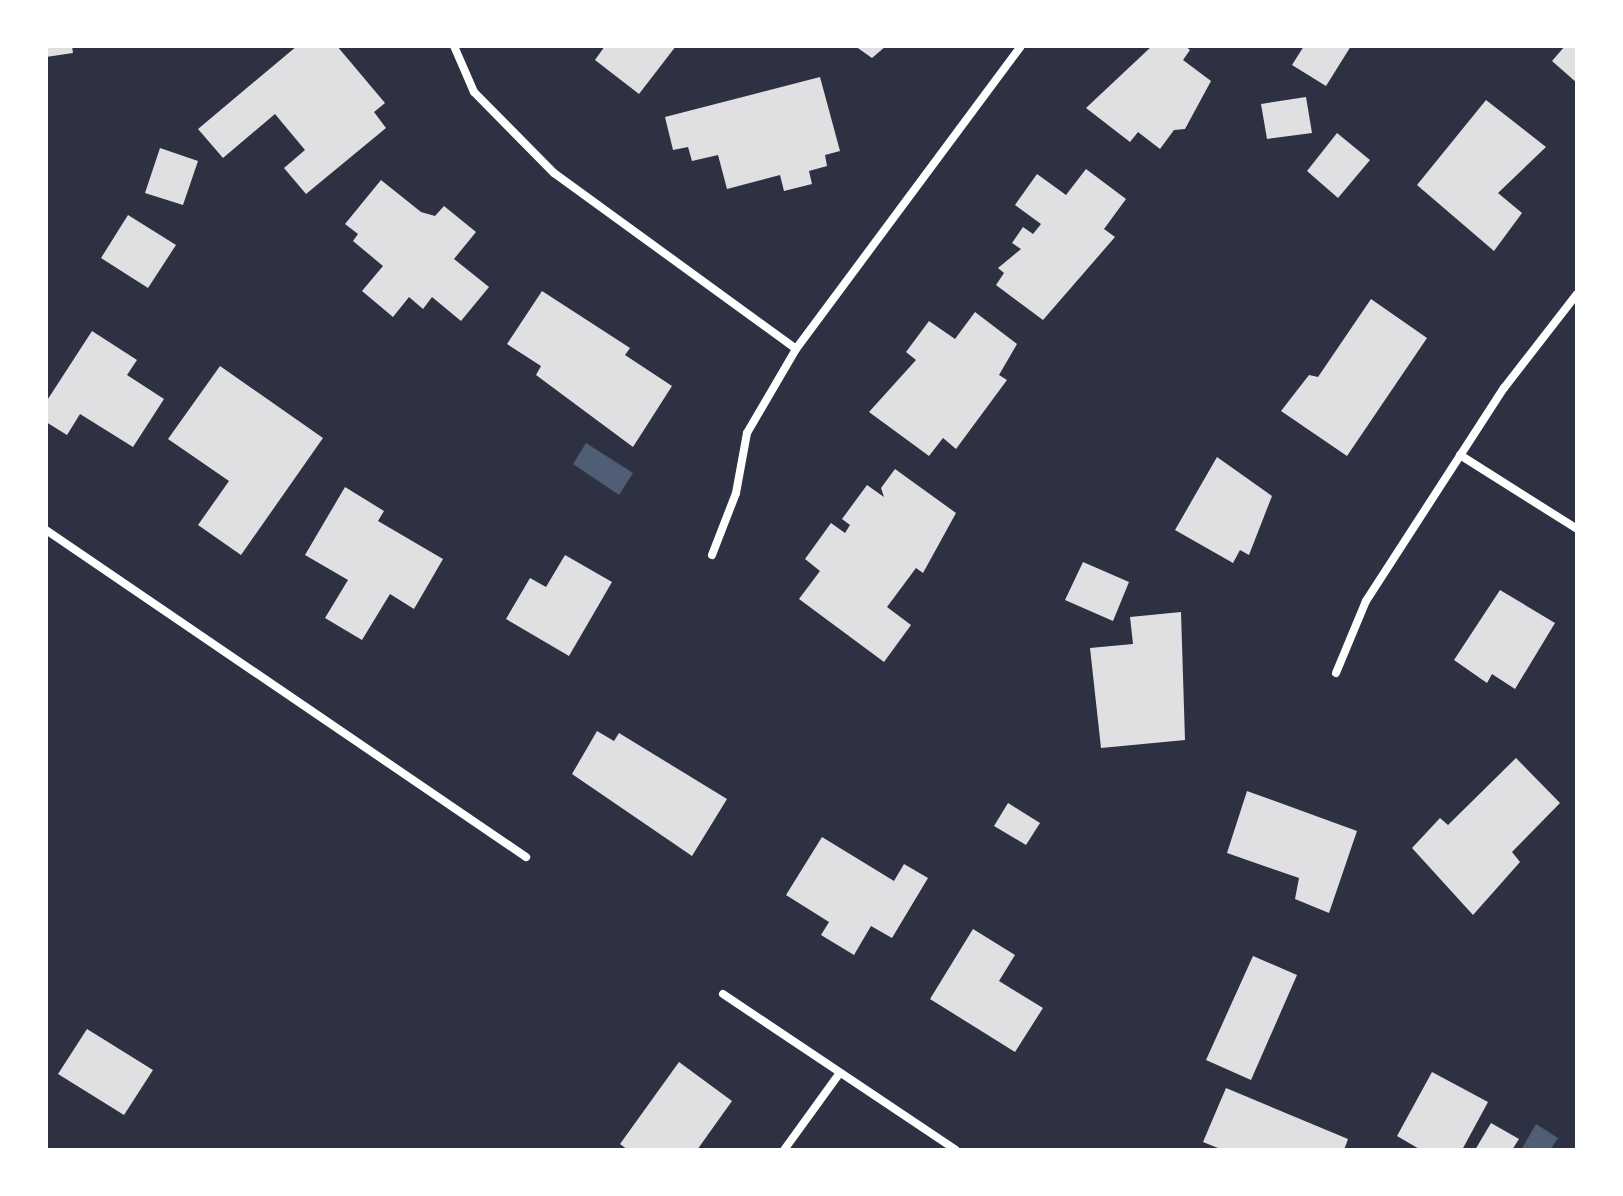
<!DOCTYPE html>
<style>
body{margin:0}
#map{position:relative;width:1623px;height:1196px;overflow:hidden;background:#2d3142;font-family:"PT Sans",sans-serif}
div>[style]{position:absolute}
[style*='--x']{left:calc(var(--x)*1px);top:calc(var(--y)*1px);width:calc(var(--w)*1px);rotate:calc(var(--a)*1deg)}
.water>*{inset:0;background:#4f5d75}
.building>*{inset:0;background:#e0e0e3}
.minor>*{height:8px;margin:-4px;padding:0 4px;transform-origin:4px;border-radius:4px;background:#fff}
span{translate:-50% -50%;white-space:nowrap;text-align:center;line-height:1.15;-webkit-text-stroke:6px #fff;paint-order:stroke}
.frame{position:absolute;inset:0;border:48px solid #fff;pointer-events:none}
</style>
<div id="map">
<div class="water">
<div style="clip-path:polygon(586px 443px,633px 473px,619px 495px,573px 464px)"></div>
<div style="clip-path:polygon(1536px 1124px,1558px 1138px,1550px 1150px,1521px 1150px)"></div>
</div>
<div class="building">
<div style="clip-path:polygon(46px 46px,72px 46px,73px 53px,46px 57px)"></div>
<div style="clip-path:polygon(297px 46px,337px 46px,385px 103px,374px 112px,386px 128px,306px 194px,284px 168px,305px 150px,275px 114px,223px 158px,198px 129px)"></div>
<div style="clip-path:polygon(605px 46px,676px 46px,639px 94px,595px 60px)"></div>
<div style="clip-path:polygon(855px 46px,886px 46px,872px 58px)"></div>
<div style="clip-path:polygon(1152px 46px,1185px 46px,1190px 50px,1183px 60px,1211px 81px,1185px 129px,1174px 130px,1160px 149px,1138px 132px,1130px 142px,1086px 108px)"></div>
<div style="clip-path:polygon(1304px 46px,1351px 46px,1326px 86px,1292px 65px)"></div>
<div style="clip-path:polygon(1565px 46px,1577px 46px,1577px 83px,1552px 61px)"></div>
<div style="clip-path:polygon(820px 77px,840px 151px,825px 155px,827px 166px,809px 171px,812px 184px,784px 191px,780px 175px,727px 189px,718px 155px,692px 161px,688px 147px,673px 150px,665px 117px)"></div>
<div style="clip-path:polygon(1306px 97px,1312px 133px,1267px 139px,1261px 104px)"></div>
<div style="clip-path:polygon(1486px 100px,1546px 147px,1498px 193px,1522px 213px,1494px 251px,1417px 185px)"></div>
<div style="clip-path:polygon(1337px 133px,1370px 160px,1338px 198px,1307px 171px)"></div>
<div style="clip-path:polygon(160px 148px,198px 161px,183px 205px,145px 193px)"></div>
<div style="clip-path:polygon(1086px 169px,1126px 199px,1104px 229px,1115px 237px,1043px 320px,996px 285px,1004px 273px,998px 268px,1021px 249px,1012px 243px,1023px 227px,1033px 234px,1041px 224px,1015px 205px,1037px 174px,1066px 195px)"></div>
<div style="clip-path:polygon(381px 180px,421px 212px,435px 216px,444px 206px,476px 232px,454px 259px,489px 287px,461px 321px,432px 297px,423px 309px,409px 297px,393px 317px,362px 291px,383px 266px,353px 241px,358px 234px,345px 224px)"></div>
<div style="clip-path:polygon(128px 215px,176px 245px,148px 288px,101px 258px)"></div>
<div style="clip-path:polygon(542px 291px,630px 348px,625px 355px,672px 386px,633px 447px,536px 375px,541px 366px,507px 344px)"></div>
<div style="clip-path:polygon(1371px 299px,1427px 338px,1347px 456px,1281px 411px,1309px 375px,1318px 377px)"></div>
<div style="clip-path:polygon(975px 312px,1017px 344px,999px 375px,1007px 380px,956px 449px,943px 438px,929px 456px,869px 412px,916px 360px,906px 352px,929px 321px,955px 339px)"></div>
<div style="clip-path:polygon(92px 331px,137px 360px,127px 375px,164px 399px,133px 447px,80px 414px,67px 435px,46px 422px,46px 402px)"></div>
<div style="clip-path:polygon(220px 366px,323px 438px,241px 555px,198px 525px,229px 481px,168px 439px)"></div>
<div style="clip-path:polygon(1217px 457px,1272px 496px,1249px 555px,1240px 550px,1233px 563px,1175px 530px)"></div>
<div style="clip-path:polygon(895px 469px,956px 513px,923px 573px,916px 568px,887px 607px,911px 625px,884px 662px,799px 599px,820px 571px,805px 559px,831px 523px,845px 533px,850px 525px,842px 519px,867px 485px,884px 497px,881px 488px)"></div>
<div style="clip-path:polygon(345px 487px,384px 511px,378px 521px,443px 559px,414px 609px,390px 594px,362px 640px,325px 618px,348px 580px,305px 555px)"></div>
<div style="clip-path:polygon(565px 555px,612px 582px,569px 656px,506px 619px,530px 578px,546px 587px)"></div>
<div style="clip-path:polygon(1083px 562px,1129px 582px,1113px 621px,1065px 600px)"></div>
<div style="clip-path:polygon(1500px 590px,1555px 623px,1515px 689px,1492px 674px,1487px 683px,1454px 660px)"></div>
<div style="clip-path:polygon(1181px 612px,1185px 740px,1101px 748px,1090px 648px,1133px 644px,1130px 617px)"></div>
<div style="clip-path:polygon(597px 731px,614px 741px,619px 733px,727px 799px,692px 856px,572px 774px)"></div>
<div style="clip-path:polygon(1516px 758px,1560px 803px,1512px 852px,1520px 862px,1473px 915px,1412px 848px,1440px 818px,1448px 825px)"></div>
<div style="clip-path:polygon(1247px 791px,1357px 831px,1329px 913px,1295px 899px,1299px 878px,1227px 853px)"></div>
<div style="clip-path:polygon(1008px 803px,1040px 823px,1026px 845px,994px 826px)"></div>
<div style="clip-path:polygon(822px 837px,894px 881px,904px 864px,928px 878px,892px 938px,871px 926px,854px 955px,821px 935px,829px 922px,786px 895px)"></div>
<div style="clip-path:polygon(973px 929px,1015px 955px,999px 981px,1043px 1008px,1015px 1052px,930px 999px)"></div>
<div style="clip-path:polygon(1253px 956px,1297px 975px,1251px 1080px,1206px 1060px)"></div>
<div style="clip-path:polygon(87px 1029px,153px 1070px,124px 1115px,58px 1074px)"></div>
<div style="clip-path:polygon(679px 1062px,732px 1101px,697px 1150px,628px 1150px,620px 1144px)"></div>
<div style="clip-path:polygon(1432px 1072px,1488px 1102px,1462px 1150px,1421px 1150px,1397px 1136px)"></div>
<div style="clip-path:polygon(1226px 1088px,1348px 1139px,1344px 1150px,1223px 1150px,1203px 1142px)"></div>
<div style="clip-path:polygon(1491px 1123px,1519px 1139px,1512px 1150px,1475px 1150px)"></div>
</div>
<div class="minor">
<div style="--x:454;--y:46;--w:50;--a:66.5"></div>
<div style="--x:474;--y:92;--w:114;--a:45.4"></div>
<div style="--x:554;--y:173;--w:299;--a:36"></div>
<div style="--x:1460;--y:455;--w:138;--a:32.3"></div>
<div style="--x:46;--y:530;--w:581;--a:34.26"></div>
<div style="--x:712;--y:555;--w:66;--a:-68.8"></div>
<div style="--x:736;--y:493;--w:61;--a:-79.6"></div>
<div style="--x:747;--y:433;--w:97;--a:-59.7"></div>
<div style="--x:796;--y:349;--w:377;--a:-53.4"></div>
<div style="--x:1336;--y:673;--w:78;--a:-67.4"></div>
<div style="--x:1366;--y:601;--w:254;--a:-57.1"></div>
<div style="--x:1504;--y:388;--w:119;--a:-52.2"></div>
<div style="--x:723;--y:994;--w:280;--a:33.8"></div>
<div style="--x:784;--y:1150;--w:94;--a:-54.1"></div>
</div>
<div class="frame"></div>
</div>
